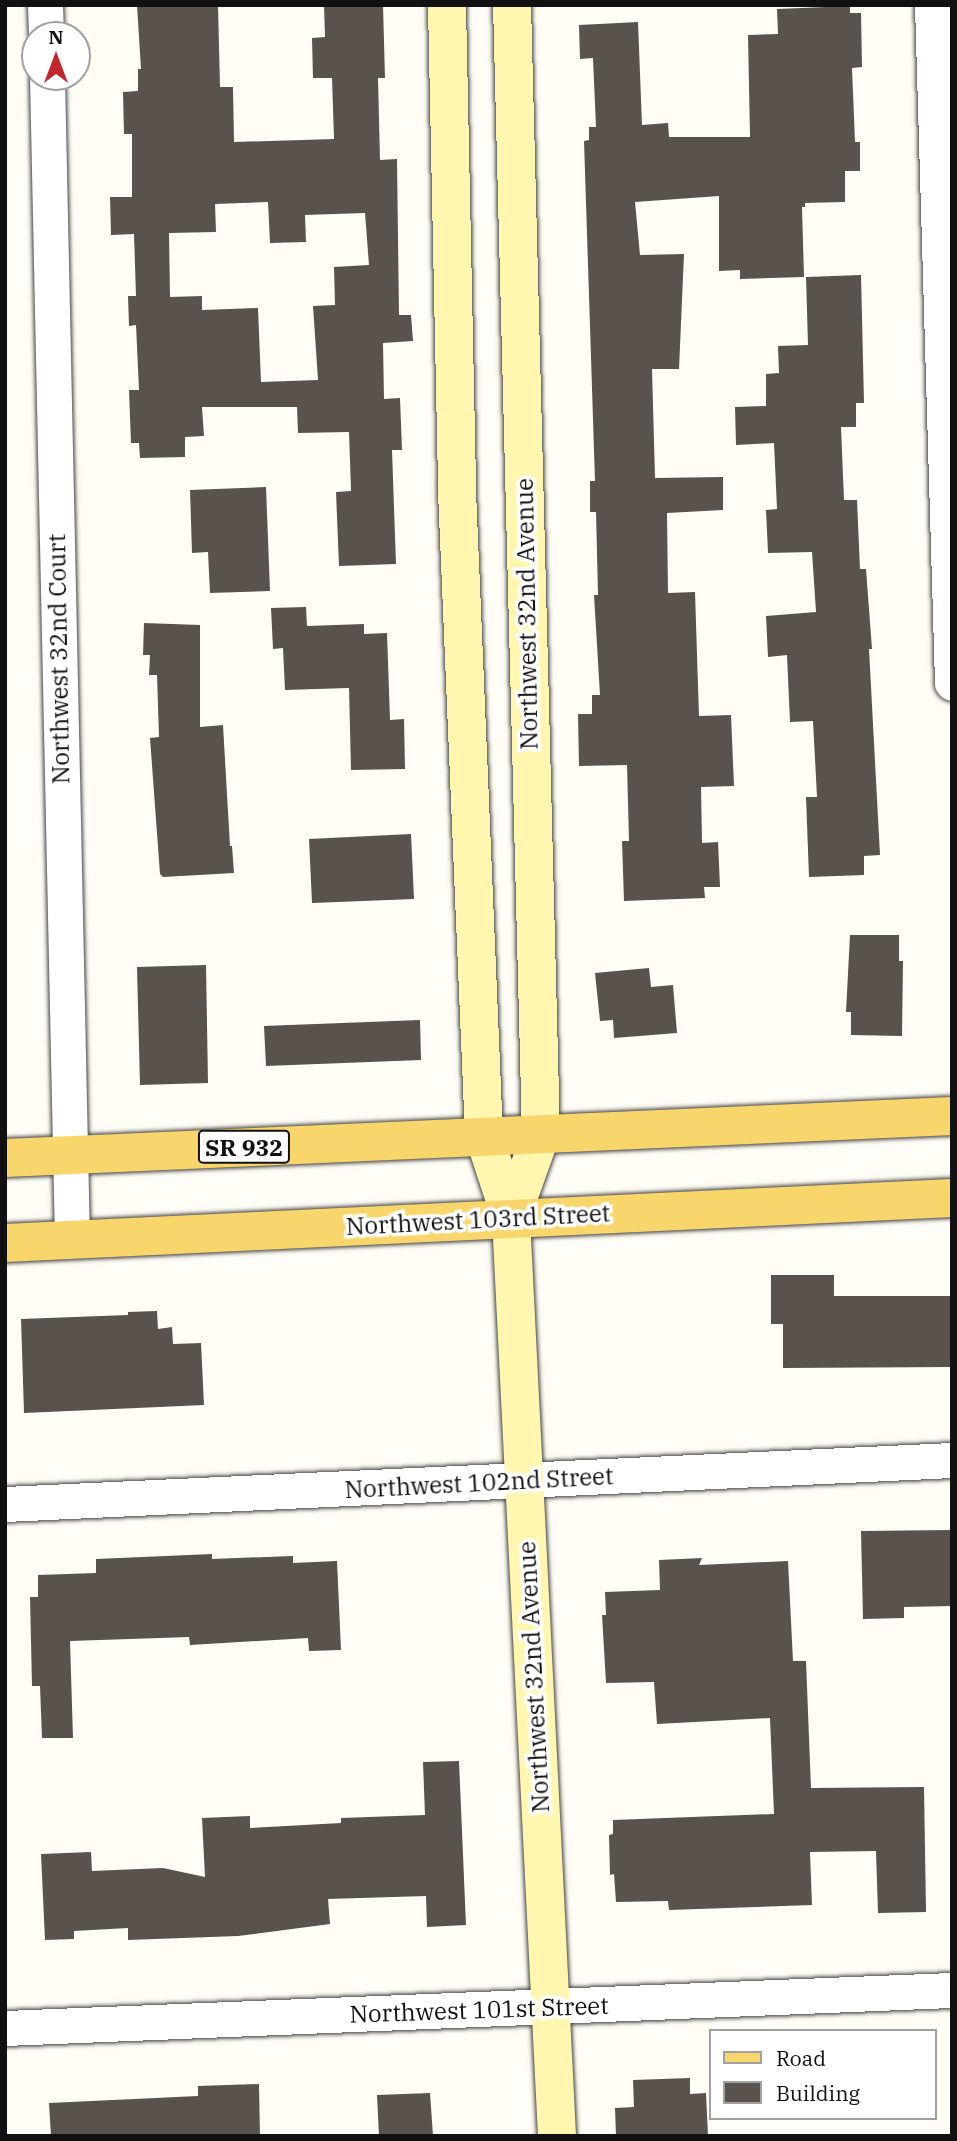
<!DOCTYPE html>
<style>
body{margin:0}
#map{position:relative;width:957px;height:2141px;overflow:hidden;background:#fffdf5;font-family:"IBM Plex Serif",serif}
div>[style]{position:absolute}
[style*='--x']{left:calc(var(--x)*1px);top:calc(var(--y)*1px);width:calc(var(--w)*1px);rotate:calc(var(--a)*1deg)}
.building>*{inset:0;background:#5a524d}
.roads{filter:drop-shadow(0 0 2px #444) drop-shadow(0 0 2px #444)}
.minor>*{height:35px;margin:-17.5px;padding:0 17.5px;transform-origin:17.5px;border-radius:17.5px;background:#fff}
.secondary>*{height:38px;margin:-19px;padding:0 19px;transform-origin:19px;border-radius:19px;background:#fff6b0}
.primary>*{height:38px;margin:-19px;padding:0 19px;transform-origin:19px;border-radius:19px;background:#f9d66b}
span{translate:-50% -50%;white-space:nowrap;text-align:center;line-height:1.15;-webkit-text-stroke:7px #fff;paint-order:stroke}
.shield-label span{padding:2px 5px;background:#fff;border:2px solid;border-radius:5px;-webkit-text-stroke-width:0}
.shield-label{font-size:23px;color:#111;font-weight:700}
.street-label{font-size:24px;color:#111}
.frame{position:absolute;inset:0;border:7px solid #111;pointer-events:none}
.legend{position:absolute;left:709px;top:2029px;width:228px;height:91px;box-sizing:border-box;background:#fff;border:2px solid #a0a0a0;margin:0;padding:9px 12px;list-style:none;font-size:21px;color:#111}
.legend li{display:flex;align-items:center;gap:14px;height:35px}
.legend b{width:35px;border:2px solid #a0a0a0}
.north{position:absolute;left:21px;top:21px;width:70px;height:70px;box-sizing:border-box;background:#fff;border:2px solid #a0a0a0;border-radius:50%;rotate:0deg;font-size:19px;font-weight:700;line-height:28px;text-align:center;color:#111}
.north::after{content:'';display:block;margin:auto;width:24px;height:32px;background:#c4262e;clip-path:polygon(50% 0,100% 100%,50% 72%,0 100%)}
</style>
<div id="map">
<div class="building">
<div style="clip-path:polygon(evenodd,137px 5px,218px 5px,220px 87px,233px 87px,234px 142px,334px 139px,332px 78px,313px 78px,312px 38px,325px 37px,324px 5px,383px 5px,385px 78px,378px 78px,380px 160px,397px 159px,399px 315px,411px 315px,413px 341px,383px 343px,384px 399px,400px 398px,402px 450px,392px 450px,396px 564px,339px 566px,336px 492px,351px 491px,349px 432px,298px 433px,297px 407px,202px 407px,204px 436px,185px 437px,185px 457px,140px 458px,139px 443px,131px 443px,129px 390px,139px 390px,136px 325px,129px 326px,128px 296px,136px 296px,134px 234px,111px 235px,110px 197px,132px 197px,132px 134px,124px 134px,123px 92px,138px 91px,138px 69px,141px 69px,137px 5px,268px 202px,270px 243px,306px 242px,305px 215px,365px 213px,369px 265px,334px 267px,335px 305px,313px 306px,318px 380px,261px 382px,258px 308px,202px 310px,202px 296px,170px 297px,169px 233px,216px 232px,215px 204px,268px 202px)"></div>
<div style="clip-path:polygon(850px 6px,850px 13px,861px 13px,862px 67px,852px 68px,855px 142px,860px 142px,860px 171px,845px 171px,845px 202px,805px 203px,805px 207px,802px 207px,804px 277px,740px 279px,740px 270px,719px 271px,719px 196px,635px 202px,640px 255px,684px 254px,679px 369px,652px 369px,655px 478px,723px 477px,723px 510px,667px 513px,668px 593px,695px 592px,699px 716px,731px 715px,734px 786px,701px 787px,702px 843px,718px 842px,720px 887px,704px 887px,705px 898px,624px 901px,622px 841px,629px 841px,627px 765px,579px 766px,578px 714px,592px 714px,592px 695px,600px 695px,594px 595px,598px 595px,596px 512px,590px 512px,590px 481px,595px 481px,584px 141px,589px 140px,589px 127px,596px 127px,593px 58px,580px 59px,579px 25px,638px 22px,642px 125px,668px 123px,669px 137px,750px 137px,748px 35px,778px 34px,777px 9px)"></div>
<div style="clip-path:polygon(861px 275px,864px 403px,856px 403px,856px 427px,841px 427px,844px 500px,857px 500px,860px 569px,866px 569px,872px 649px,869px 649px,880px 855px,864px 856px,864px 875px,809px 877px,806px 797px,817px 797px,813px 721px,790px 722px,787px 655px,768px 657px,766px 616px,816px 612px,812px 552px,768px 553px,766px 510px,777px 509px,774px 443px,736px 445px,735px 407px,766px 406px,766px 374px,779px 373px,778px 346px,808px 345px,806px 277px)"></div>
<div style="clip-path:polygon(266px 487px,270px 591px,210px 593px,208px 552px,192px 553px,190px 490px)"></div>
<div style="clip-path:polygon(306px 607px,307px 626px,364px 624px,364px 634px,387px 633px,390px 720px,404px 719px,405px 769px,351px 770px,349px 688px,285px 690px,283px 648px,273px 649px,271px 608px)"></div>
<div style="clip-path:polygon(144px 623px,200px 625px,200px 727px,223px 725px,230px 846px,232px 846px,234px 873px,163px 877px,160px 874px,150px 738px,159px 737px,157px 675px,149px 675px,150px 655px,143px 655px)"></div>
<div style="clip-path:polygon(411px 834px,414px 899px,312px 903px,309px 839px)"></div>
<div style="clip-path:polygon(850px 935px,899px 935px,899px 961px,903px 961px,902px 1036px,851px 1035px,851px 1012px,846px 1012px)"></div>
<div style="clip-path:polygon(206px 965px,208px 1083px,140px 1085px,137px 967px)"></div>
<div style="clip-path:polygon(649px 968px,651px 987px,673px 985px,677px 1033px,614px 1038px,613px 1020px,600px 1021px,595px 973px)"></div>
<div style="clip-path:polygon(420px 1020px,421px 1060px,266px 1066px,264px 1026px)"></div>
<div style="clip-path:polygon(771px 1275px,834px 1275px,834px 1296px,952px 1296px,952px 1367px,783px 1368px,783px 1324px,771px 1324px)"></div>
<div style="clip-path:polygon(157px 1311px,158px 1329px,172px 1327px,173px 1344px,201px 1343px,204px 1405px,24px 1413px,21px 1319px,128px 1315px,128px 1312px)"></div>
<div style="clip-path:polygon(952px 1530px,952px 1606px,904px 1607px,904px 1618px,863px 1619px,861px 1531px)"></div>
<div style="clip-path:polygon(212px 1554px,212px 1559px,293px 1556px,293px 1563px,337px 1561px,341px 1650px,309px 1651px,308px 1638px,190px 1645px,189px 1637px,70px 1641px,73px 1738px,42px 1738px,40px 1686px,32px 1686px,30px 1597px,38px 1597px,38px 1575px,96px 1573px,96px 1559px)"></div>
<div style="clip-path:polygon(702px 1558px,699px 1565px,788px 1561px,793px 1661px,806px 1661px,811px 1788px,924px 1787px,926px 1912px,878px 1913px,876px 1851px,810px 1852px,812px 1905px,669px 1910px,668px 1901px,616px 1902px,614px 1874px,610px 1875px,609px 1835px,613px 1834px,613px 1820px,774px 1814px,770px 1718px,657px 1724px,654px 1682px,606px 1683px,602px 1615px,606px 1615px,605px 1592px,660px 1590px,659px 1560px)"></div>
<div style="clip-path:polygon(459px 1761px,466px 1925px,427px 1927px,426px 1896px,328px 1899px,330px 1924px,238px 1936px,128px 1940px,128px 1928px,74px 1931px,74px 1939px,45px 1940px,41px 1854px,91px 1852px,92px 1871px,163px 1868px,205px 1877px,202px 1818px,250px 1816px,250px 1828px,341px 1823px,341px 1818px,425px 1815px,423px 1762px)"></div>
<div style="clip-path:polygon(690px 2078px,690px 2094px,706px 2093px,708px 2136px,616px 2136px,615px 2108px,634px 2107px,633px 2080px)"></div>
<div style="clip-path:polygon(259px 2084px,260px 2136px,51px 2136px,49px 2103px,198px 2096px,198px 2086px)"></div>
<div style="clip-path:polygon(430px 2093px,433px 2136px,379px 2136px,377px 2095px)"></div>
</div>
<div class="roads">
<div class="minor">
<div style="--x:45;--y:5;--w:30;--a:88"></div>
<div style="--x:932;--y:5;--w:678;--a:88.31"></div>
<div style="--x:47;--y:77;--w:1163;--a:88.77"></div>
<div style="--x:5;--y:1504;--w:948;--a:-2.66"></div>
<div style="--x:5;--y:2028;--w:948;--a:-2.3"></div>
</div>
<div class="secondary">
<div style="--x:447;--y:5;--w:486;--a:88.8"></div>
<div style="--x:457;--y:491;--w:646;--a:87.6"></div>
<div style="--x:484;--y:1136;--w:86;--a:71.8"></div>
<div style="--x:511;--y:1218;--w:919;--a:87.13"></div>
<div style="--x:511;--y:1218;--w:89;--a:-70.3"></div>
<div style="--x:541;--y:1134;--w:1129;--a:-91.47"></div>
</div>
<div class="primary">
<div style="--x:5;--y:1158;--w:948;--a:-2.54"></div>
<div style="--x:5;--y:1243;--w:948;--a:-2.72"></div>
</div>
</div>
<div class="shield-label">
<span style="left:244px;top:1147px">SR 932</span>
</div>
<div class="street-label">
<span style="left:527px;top:614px;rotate:-91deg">Northwest 32nd Avenue</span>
<span style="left:59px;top:659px;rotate:-91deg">Northwest 32nd Court</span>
<span style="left:478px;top:1220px;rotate:-3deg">Northwest 103rd Street</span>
<span style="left:479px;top:1483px;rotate:-3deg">Northwest 102nd Street</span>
<span style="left:534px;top:1677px;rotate:-93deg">Northwest 32nd Avenue</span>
<span style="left:479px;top:2010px;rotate:-2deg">Northwest 101st Street</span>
</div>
<div class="frame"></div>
<ul class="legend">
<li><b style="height:9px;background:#f9d66b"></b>Road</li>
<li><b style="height:19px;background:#5a524d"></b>Building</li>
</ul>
<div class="north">N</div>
</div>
